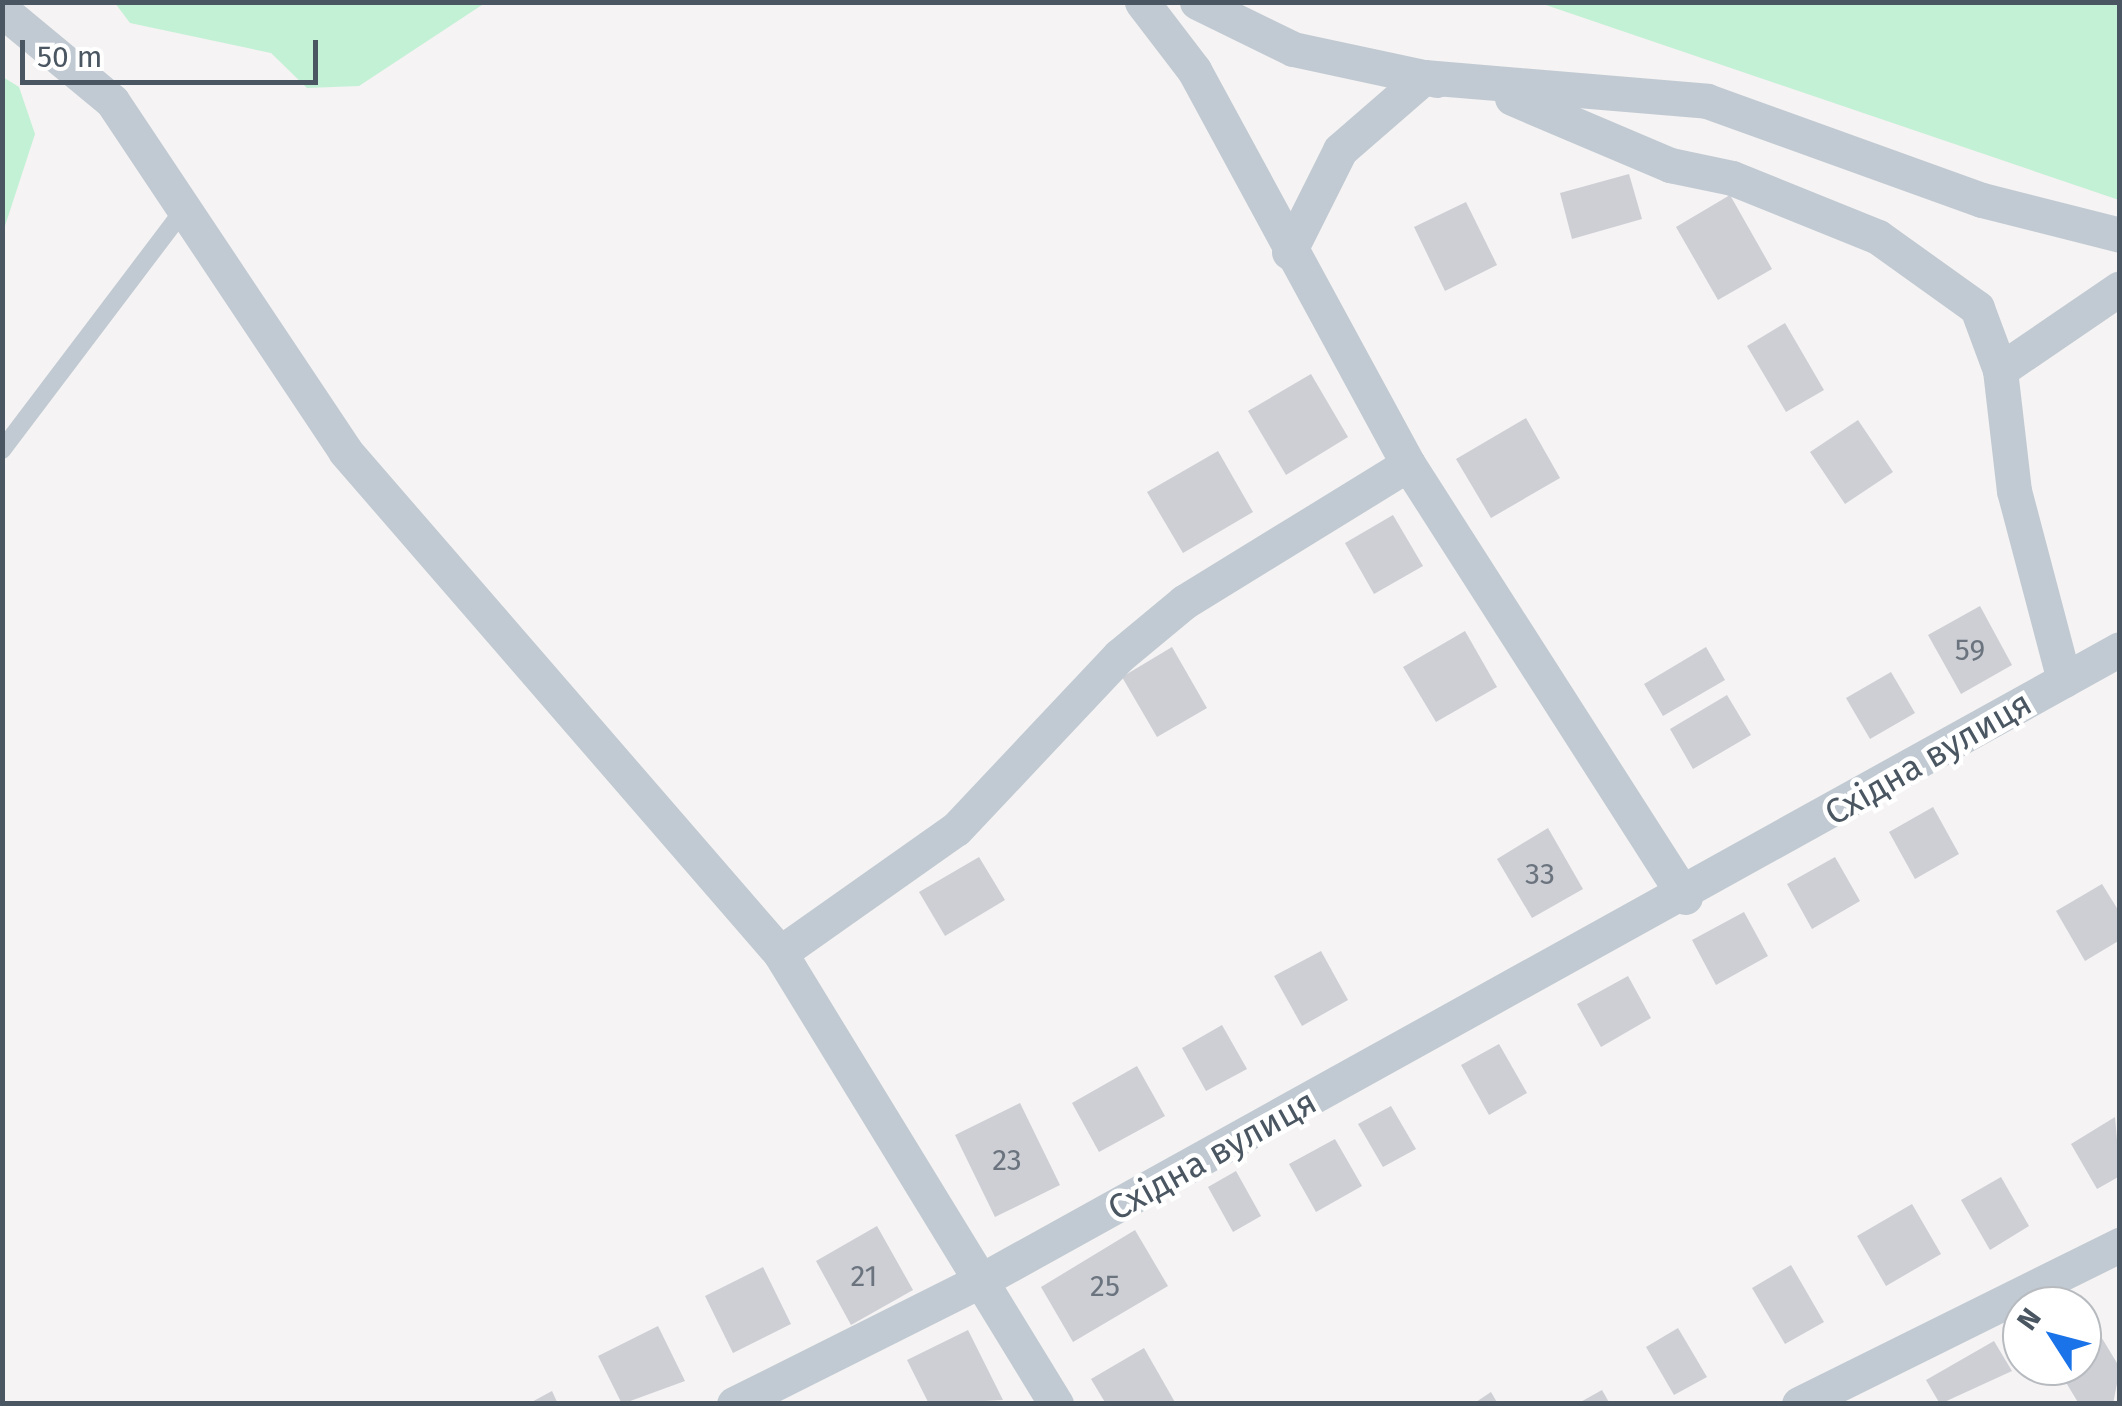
<!DOCTYPE html>
<meta charset="utf-8">
<style>
body{margin:0}
#map{position:relative;width:2122px;height:1406px;overflow:hidden;background:#f5f3f3;font-family:"Fira Sans",sans-serif}
div>[style]{position:absolute}
[style*='--x']{left:calc(var(--x)*1px);top:calc(var(--y)*1px);width:calc(var(--w)*1px);rotate:calc(var(--a)*1deg)}
.green>*{inset:0;background:#c3f1d5}
.building>*{inset:0;background:#cdcfd5}
.lane>*{height:18px;margin:-9px;padding:0 9px;transform-origin:9px;border-radius:9px;background:#c1cad2}
.street>*{height:35px;margin:-17.5px;padding:0 17.5px;transform-origin:17.5px;border-radius:17.5px;background:#c1cad2}
span{translate:-50% -50%;white-space:nowrap;text-align:center;line-height:1.15;-webkit-text-stroke:9px #fff;paint-order:stroke}
.number-label{font-size:30px;color:#6b747e}
.number-label span{-webkit-text-stroke-width:0}
.street-label{font-size:35px;color:#4a5661}
.frame{position:absolute;inset:0;border:5px solid #4a5661;pointer-events:none}
.north{position:absolute;left:2002px;top:1286px;width:100px;height:100px;box-sizing:border-box;background:#fff;border:2px solid #b7bbc0;border-radius:50%;rotate:306deg;font-size:28px;font-weight:700;line-height:40px;text-align:center;color:#4a5661}
.north::after{content:'';display:block;margin:auto;width:35px;height:45px;background:#1a73e8;clip-path:polygon(50% 0,100% 100%,50% 72%,0 100%)}
.scale{position:absolute;left:20px;top:40px;width:298px;height:45px;box-sizing:border-box;border:5px solid #4a5661;border-top:0;padding-left:12px;font-size:30px;line-height:35px;white-space:nowrap;color:#4a5661;-webkit-text-stroke:8px #fff;paint-order:stroke}
</style>
<div id="map">
<div class="green">
<div style="clip-path:polygon(115px 3px,485px 3px,359px 86px,307px 88px,271px 53px,130px 23px)"></div>
<div style="clip-path:polygon(1540px 3px,2119px 3px,2119px 200px)"></div>
<div style="clip-path:polygon(3px 77px,19px 87px,35px 134px,3px 232px)"></div>
</div>
<div class="building">
<div style="clip-path:polygon(1629px 174px,1642px 219px,1572px 239px,1560px 193px)"></div>
<div style="clip-path:polygon(1730px 195px,1772px 269px,1718px 300px,1676px 227px)"></div>
<div style="clip-path:polygon(1466px 202px,1497px 265px,1445px 291px,1414px 227px)"></div>
<div style="clip-path:polygon(1785px 323px,1824px 390px,1786px 412px,1747px 346px)"></div>
<div style="clip-path:polygon(1311px 374px,1348px 437px,1286px 475px,1248px 411px)"></div>
<div style="clip-path:polygon(1526px 418px,1560px 478px,1491px 518px,1456px 459px)"></div>
<div style="clip-path:polygon(1858px 420px,1893px 472px,1845px 504px,1810px 452px)"></div>
<div style="clip-path:polygon(1218px 451px,1253px 512px,1183px 553px,1147px 492px)"></div>
<div style="clip-path:polygon(1393px 515px,1423px 566px,1374px 594px,1345px 543px)"></div>
<div style="clip-path:polygon(1980px 606px,2012px 665px,1961px 694px,1928px 635px)"></div>
<div style="clip-path:polygon(1465px 631px,1497px 687px,1436px 722px,1403px 667px)"></div>
<div style="clip-path:polygon(1172px 647px,1207px 708px,1157px 737px,1122px 677px)"></div>
<div style="clip-path:polygon(1706px 647px,1725px 680px,1663px 716px,1644px 684px)"></div>
<div style="clip-path:polygon(1891px 672px,1915px 713px,1870px 739px,1846px 698px)"></div>
<div style="clip-path:polygon(1727px 695px,1751px 735px,1693px 769px,1670px 729px)"></div>
<div style="clip-path:polygon(1933px 807px,1959px 854px,1915px 879px,1889px 832px)"></div>
<div style="clip-path:polygon(1548px 828px,1583px 889px,1532px 918px,1497px 859px)"></div>
<div style="clip-path:polygon(979px 857px,1005px 900px,945px 936px,919px 892px)"></div>
<div style="clip-path:polygon(1835px 857px,1860px 901px,1812px 929px,1787px 884px)"></div>
<div style="clip-path:polygon(2102px 884px,2120px 913px,2120px 940px,2085px 961px,2056px 911px)"></div>
<div style="clip-path:polygon(1744px 912px,1768px 956px,1716px 985px,1692px 940px)"></div>
<div style="clip-path:polygon(1321px 951px,1348px 1000px,1302px 1026px,1274px 976px)"></div>
<div style="clip-path:polygon(1628px 976px,1651px 1018px,1601px 1047px,1577px 1004px)"></div>
<div style="clip-path:polygon(1222px 1025px,1247px 1069px,1206px 1091px,1182px 1048px)"></div>
<div style="clip-path:polygon(1499px 1044px,1527px 1093px,1489px 1115px,1461px 1065px)"></div>
<div style="clip-path:polygon(1137px 1066px,1165px 1116px,1099px 1152px,1072px 1103px)"></div>
<div style="clip-path:polygon(1020px 1103px,1060px 1185px,995px 1217px,955px 1135px)"></div>
<div style="clip-path:polygon(1391px 1106px,1416px 1149px,1383px 1167px,1358px 1124px)"></div>
<div style="clip-path:polygon(2115px 1117px,2120px 1176px,2097px 1189px,2071px 1144px)"></div>
<div style="clip-path:polygon(1335px 1139px,1362px 1186px,1316px 1212px,1289px 1164px)"></div>
<div style="clip-path:polygon(1236px 1171px,1261px 1216px,1233px 1232px,1208px 1187px)"></div>
<div style="clip-path:polygon(2001px 1177px,2029px 1226px,1990px 1250px,1961px 1200px)"></div>
<div style="clip-path:polygon(1912px 1204px,1941px 1254px,1886px 1286px,1857px 1236px)"></div>
<div style="clip-path:polygon(877px 1226px,913px 1290px,851px 1325px,816px 1261px)"></div>
<div style="clip-path:polygon(1135px 1230px,1168px 1286px,1073px 1342px,1041px 1287px)"></div>
<div style="clip-path:polygon(1791px 1265px,1824px 1322px,1785px 1344px,1752px 1288px)"></div>
<div style="clip-path:polygon(763px 1267px,791px 1324px,733px 1353px,705px 1296px)"></div>
<div style="clip-path:polygon(2094px 1325px,2120px 1368px,2113px 1404px,2079px 1404px,2056px 1366px,2082px 1366px,2082px 1332px)"></div>
<div style="clip-path:polygon(658px 1326px,685px 1381px,622px 1404px,598px 1356px)"></div>
<div style="clip-path:polygon(1678px 1328px,1707px 1377px,1674px 1395px,1646px 1347px)"></div>
<div style="clip-path:polygon(968px 1330px,1003px 1400px,929px 1404px,907px 1360px)"></div>
<div style="clip-path:polygon(1994px 1341px,2012px 1371px,1940px 1404px,1926px 1380px)"></div>
<div style="clip-path:polygon(1144px 1348px,1176px 1404px,1106px 1404px,1091px 1379px)"></div>
<div style="clip-path:polygon(1602px 1390px,1610px 1404px,1577px 1404px)"></div>
<div style="clip-path:polygon(552px 1391px,558px 1404px,528px 1404px)"></div>
<div style="clip-path:polygon(1491px 1392px,1498px 1404px,1473px 1404px)"></div>
</div>
<div class="lane">
<div style="--x:2;--y:450;--w:300;--a:-52.9"></div>
</div>
<div class="street">
<div style="--x:1142;--y:2;--w:86;--a:52.6"></div>
<div style="--x:1194;--y:70;--w:448;--a:61.5"></div>
<div style="--x:1408;--y:464;--w:514;--a:57.39"></div>
<div style="--x:1197;--y:2;--w:107;--a:26.1"></div>
<div style="--x:1293;--y:49;--w:134;--a:12.1"></div>
<div style="--x:1424;--y:77;--w:284;--a:4.8"></div>
<div style="--x:1707;--y:101;--w:292;--a:19.8"></div>
<div style="--x:1982;--y:200;--w:142;--a:14.2"></div>
<div style="--x:2;--y:10;--w:143;--a:39.6"></div>
<div style="--x:112;--y:101;--w:420;--a:56.3"></div>
<div style="--x:345;--y:451;--w:664;--a:49.09"></div>
<div style="--x:780;--y:953;--w:529;--a:58.53"></div>
<div style="--x:1512;--y:98;--w:172;--a:23"></div>
<div style="--x:1670;--y:165;--w:63;--a:11.8"></div>
<div style="--x:1732;--y:178;--w:157;--a:22"></div>
<div style="--x:1878;--y:237;--w:122;--a:35.6"></div>
<div style="--x:1977;--y:308;--w:66;--a:69.6"></div>
<div style="--x:1289;--y:252;--w:114;--a:-63.4"></div>
<div style="--x:1340;--y:150;--w:111;--a:-41"></div>
<div style="--x:1424;--y:77;--w:13;--a:13"></div>
<div style="--x:2064;--y:680;--w:196;--a:-104.8"></div>
<div style="--x:2014;--y:491;--w:122;--a:-96.6"></div>
<div style="--x:2000;--y:370;--w:145;--a:-34.3"></div>
<div style="--x:780;--y:953;--w:215;--a:-35.2"></div>
<div style="--x:956;--y:829;--w:238;--a:-46.7"></div>
<div style="--x:1119;--y:656;--w:85;--a:-39.7"></div>
<div style="--x:1184;--y:602;--w:263;--a:-31.6"></div>
<div style="--x:734;--y:1404;--w:277;--a:-26.6"></div>
<div style="--x:982;--y:1280;--w:1301;--a:-29.01"></div>
<div style="--x:1799;--y:1404;--w:358;--a:-26.4"></div>
</div>
<div class="number-label">
<span style="left:1970px;top:650px">59</span>
<span style="left:1540px;top:874px">33</span>
<span style="left:1007px;top:1160px">23</span>
<span style="left:864px;top:1276px">21</span>
<span style="left:1105px;top:1286px">25</span>
</div>
<div class="street-label">
<span style="left:1928px;top:758px;rotate:-30deg">Східна вулиця</span>
<span style="left:1212px;top:1155px;rotate:-29deg">Східна вулиця</span>
</div>
<div class="frame"></div>
<div class="north">N</div>
<div class="scale">50 m</div>
</div>
